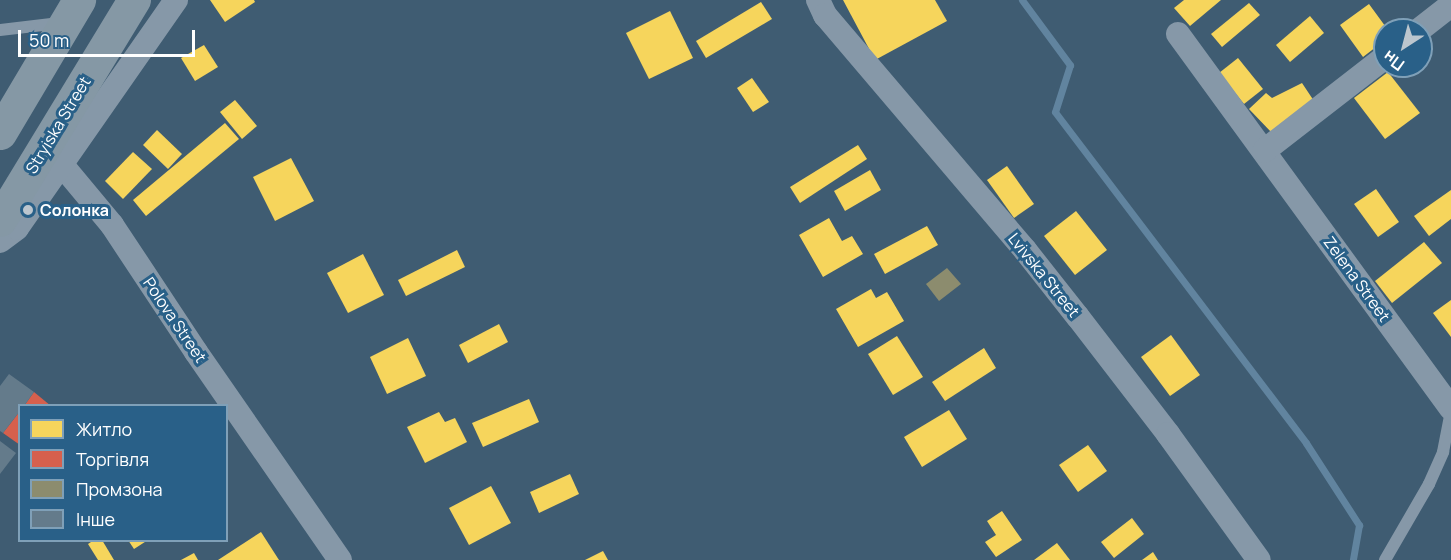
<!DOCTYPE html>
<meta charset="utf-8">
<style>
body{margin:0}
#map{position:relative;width:1451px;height:560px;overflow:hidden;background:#3f5c72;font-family:Manrope,sans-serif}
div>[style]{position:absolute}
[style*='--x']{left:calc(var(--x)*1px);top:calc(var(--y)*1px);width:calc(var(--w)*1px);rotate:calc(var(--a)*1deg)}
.homes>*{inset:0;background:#f6d55c}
.shops>*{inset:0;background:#d6604d}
.industry>*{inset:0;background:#8c8c6e}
.stream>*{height:7px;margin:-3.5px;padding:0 3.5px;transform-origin:3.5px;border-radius:3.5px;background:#61849f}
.building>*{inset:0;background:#647b8b}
.lane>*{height:12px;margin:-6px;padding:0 6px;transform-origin:6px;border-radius:6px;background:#8698a8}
.street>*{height:24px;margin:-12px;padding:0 12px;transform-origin:12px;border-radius:12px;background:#8698a8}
.highway>*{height:33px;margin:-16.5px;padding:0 16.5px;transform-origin:16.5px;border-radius:16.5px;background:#8598a5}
.dots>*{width:16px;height:16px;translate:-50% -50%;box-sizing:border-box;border:3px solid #296088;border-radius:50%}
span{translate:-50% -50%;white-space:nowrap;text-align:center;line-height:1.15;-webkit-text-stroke:6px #296088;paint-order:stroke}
.street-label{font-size:16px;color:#fff}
.poi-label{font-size:16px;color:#fff;font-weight:700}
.left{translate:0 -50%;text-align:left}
.legend{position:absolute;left:18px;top:404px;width:210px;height:138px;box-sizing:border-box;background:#296088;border:2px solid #7fa0b8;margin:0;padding:8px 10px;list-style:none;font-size:18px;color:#fff}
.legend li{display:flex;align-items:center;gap:12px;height:30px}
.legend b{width:30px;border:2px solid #7fa0b8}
.north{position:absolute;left:1373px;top:18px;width:60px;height:60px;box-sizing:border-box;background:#296088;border:2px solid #7fa0b8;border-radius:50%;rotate:216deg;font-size:16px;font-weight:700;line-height:24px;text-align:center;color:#fff}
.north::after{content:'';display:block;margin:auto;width:21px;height:27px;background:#bcc6ce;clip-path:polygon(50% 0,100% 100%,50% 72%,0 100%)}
.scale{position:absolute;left:18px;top:30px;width:177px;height:27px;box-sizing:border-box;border:3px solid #fff;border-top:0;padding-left:8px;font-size:18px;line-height:21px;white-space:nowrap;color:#fff;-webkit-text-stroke:4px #296088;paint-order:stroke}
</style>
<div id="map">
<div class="homes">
<div style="clip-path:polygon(210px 0,254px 0,255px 2px,225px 22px)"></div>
<div style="clip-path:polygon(843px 0,935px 0,947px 21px,875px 60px)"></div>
<div style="clip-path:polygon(1184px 0,1221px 0,1190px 26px,1174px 8px)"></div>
<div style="clip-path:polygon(761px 2px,772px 19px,706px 58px,696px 41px)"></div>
<div style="clip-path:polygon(1249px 3px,1260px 15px,1222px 47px,1211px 34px)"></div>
<div style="clip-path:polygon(1369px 4px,1388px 30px,1385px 30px,1385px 40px,1363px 57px,1340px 25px)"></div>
<div style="clip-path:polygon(670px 11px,693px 58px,649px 79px,626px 33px)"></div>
<div style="clip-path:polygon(1310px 16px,1324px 33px,1290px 62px,1276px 45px)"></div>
<div style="clip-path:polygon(204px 45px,218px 67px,195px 81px,181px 58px)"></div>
<div style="clip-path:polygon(1238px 58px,1263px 89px,1244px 104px,1219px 73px)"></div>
<div style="clip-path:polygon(1388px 72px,1420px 113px,1385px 139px,1354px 98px)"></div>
<div style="clip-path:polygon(752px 78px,769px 102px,753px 112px,737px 88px)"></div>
<div style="clip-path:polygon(1302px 83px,1314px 101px,1272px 133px,1249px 109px,1266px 93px,1272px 98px)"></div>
<div style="clip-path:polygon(235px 100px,257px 126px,242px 139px,220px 112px)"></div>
<div style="clip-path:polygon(225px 123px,239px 139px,146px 216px,133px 200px)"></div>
<div style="clip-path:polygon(157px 130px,182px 154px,168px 169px,143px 145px)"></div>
<div style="clip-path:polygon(858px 145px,867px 159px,800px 203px,790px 187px)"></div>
<div style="clip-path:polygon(133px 152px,152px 169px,123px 199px,105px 181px)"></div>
<div style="clip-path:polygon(291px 158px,314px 201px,275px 221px,253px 177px)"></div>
<div style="clip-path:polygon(1007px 166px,1034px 204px,1014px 218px,987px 180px)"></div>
<div style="clip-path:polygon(870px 170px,881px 190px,845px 211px,834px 191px)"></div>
<div style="clip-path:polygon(1376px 189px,1399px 222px,1378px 237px,1354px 204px)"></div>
<div style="clip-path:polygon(1451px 190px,1451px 219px,1429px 236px,1414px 216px)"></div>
<div style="clip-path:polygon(1076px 211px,1107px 250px,1075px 275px,1044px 236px)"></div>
<div style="clip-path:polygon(829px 218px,842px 241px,852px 236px,863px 254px,823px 277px,799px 235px)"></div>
<div style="clip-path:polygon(927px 226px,938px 245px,885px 274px,874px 254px)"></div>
<div style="clip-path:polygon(1424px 242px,1442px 263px,1392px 303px,1375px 281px)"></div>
<div style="clip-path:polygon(457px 250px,465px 267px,406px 296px,398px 280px)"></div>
<div style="clip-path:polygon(363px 254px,384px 295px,348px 313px,327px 273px)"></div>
<div style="clip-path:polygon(871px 289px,876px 298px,887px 292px,904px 321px,858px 347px,836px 309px)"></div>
<div style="clip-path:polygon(1451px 300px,1451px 337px,1433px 313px)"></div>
<div style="clip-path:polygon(499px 324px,508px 342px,468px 363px,459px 345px)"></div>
<div style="clip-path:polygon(1171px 335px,1200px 375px,1170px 396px,1141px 357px)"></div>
<div style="clip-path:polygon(897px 336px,923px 377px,893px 395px,868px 354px)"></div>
<div style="clip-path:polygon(408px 338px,426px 376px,387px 394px,370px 357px)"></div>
<div style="clip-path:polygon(984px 348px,996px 368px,945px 401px,932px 382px)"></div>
<div style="clip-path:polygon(529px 399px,539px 422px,483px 447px,472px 423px)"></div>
<div style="clip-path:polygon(949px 410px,967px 439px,922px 467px,904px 437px)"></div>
<div style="clip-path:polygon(439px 412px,445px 422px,455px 418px,467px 442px,425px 463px,407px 427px)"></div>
<div style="clip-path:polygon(1088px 445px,1107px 471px,1078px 492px,1059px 465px)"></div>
<div style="clip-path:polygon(570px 474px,579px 494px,539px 513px,530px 492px)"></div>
<div style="clip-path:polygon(491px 486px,511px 523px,469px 545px,449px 508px)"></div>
<div style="clip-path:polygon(1002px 511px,1022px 540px,996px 557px,985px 542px,996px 535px,987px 521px)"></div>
<div style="clip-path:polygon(1132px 518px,1144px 534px,1114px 558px,1101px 542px)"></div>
<div style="clip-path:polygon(261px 532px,279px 560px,218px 560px)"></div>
<div style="clip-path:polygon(94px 540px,102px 540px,114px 560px,98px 560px,88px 544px)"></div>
<div style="clip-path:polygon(128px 540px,148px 540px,134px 549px)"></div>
<div style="clip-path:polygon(1057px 543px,1070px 560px,1034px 560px)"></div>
<div style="clip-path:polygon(603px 551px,608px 560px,585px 560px)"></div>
<div style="clip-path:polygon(1153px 552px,1158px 560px,1142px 560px)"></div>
<div style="clip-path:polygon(194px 553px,198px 560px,181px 560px)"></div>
</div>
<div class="shops">
<div style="clip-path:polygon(34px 392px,51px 406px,24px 406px)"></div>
<div style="clip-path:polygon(20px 411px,20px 445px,3px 433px)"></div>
</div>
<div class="industry">
<div style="clip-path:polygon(947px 268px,961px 284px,939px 301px,926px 284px)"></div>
</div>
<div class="stream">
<div style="--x:1022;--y:0;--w:81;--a:53.6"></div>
<div style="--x:1070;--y:65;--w:49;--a:107.7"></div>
<div style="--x:1055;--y:112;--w:415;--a:52.8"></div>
<div style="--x:1306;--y:443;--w:98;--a:57.1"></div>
<div style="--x:1359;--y:525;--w:36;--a:100"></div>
</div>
<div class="building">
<div style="clip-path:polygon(9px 374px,34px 392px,24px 406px,20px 406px,20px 411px,3px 433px,0 431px,0 386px)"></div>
<div style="clip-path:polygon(0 441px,16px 453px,0 474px)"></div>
</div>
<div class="lane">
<div style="--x:0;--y:30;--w:60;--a:-6.7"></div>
<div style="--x:1385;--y:560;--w:88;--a:-59.9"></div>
<div style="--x:1429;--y:484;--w:35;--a:-66"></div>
<div style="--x:1443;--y:452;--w:42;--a:-79"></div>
</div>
<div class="street">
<div style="--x:818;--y:0;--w:17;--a:65"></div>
<div style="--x:825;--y:15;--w:309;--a:49.6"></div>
<div style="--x:1025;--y:250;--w:85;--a:51.7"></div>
<div style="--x:1078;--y:317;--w:148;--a:52.4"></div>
<div style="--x:1168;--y:434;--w:155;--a:54.2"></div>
<div style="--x:1419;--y:30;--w:41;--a:-38"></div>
<div style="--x:1178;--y:34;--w:463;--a:53.9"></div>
<div style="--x:1264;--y:151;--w:153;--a:-37.8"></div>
<div style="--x:62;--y:165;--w:78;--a:50.2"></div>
<div style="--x:112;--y:225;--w:152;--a:56.5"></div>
<div style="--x:196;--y:352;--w:253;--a:55.3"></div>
<div style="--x:0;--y:241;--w:21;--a:-37"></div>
<div style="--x:17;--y:228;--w:278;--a:-55.1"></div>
</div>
<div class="highway">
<div style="--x:0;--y:133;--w:155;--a:-59.3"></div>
<div style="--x:0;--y:220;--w:258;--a:-58.7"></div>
</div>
<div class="dots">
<div style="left:28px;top:210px;background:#bcc6ce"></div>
</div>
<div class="street-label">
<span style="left:58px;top:125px;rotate:-59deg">Stryiska Street</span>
<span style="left:1044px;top:275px;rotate:51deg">Lvivska Street</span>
<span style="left:1357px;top:279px;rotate:54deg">Zelena Street</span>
<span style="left:175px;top:320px;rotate:56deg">Polova Street</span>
</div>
<div class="poi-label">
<span class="left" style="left:40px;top:210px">Солонка</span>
</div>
<ul class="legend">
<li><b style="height:16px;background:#f6d55c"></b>Житло</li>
<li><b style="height:16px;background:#d6604d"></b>Торгівля</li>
<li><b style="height:16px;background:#8c8c6e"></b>Промзона</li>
<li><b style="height:16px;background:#647b8b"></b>Інше</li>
</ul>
<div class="north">Пн</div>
<div class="scale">50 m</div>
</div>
